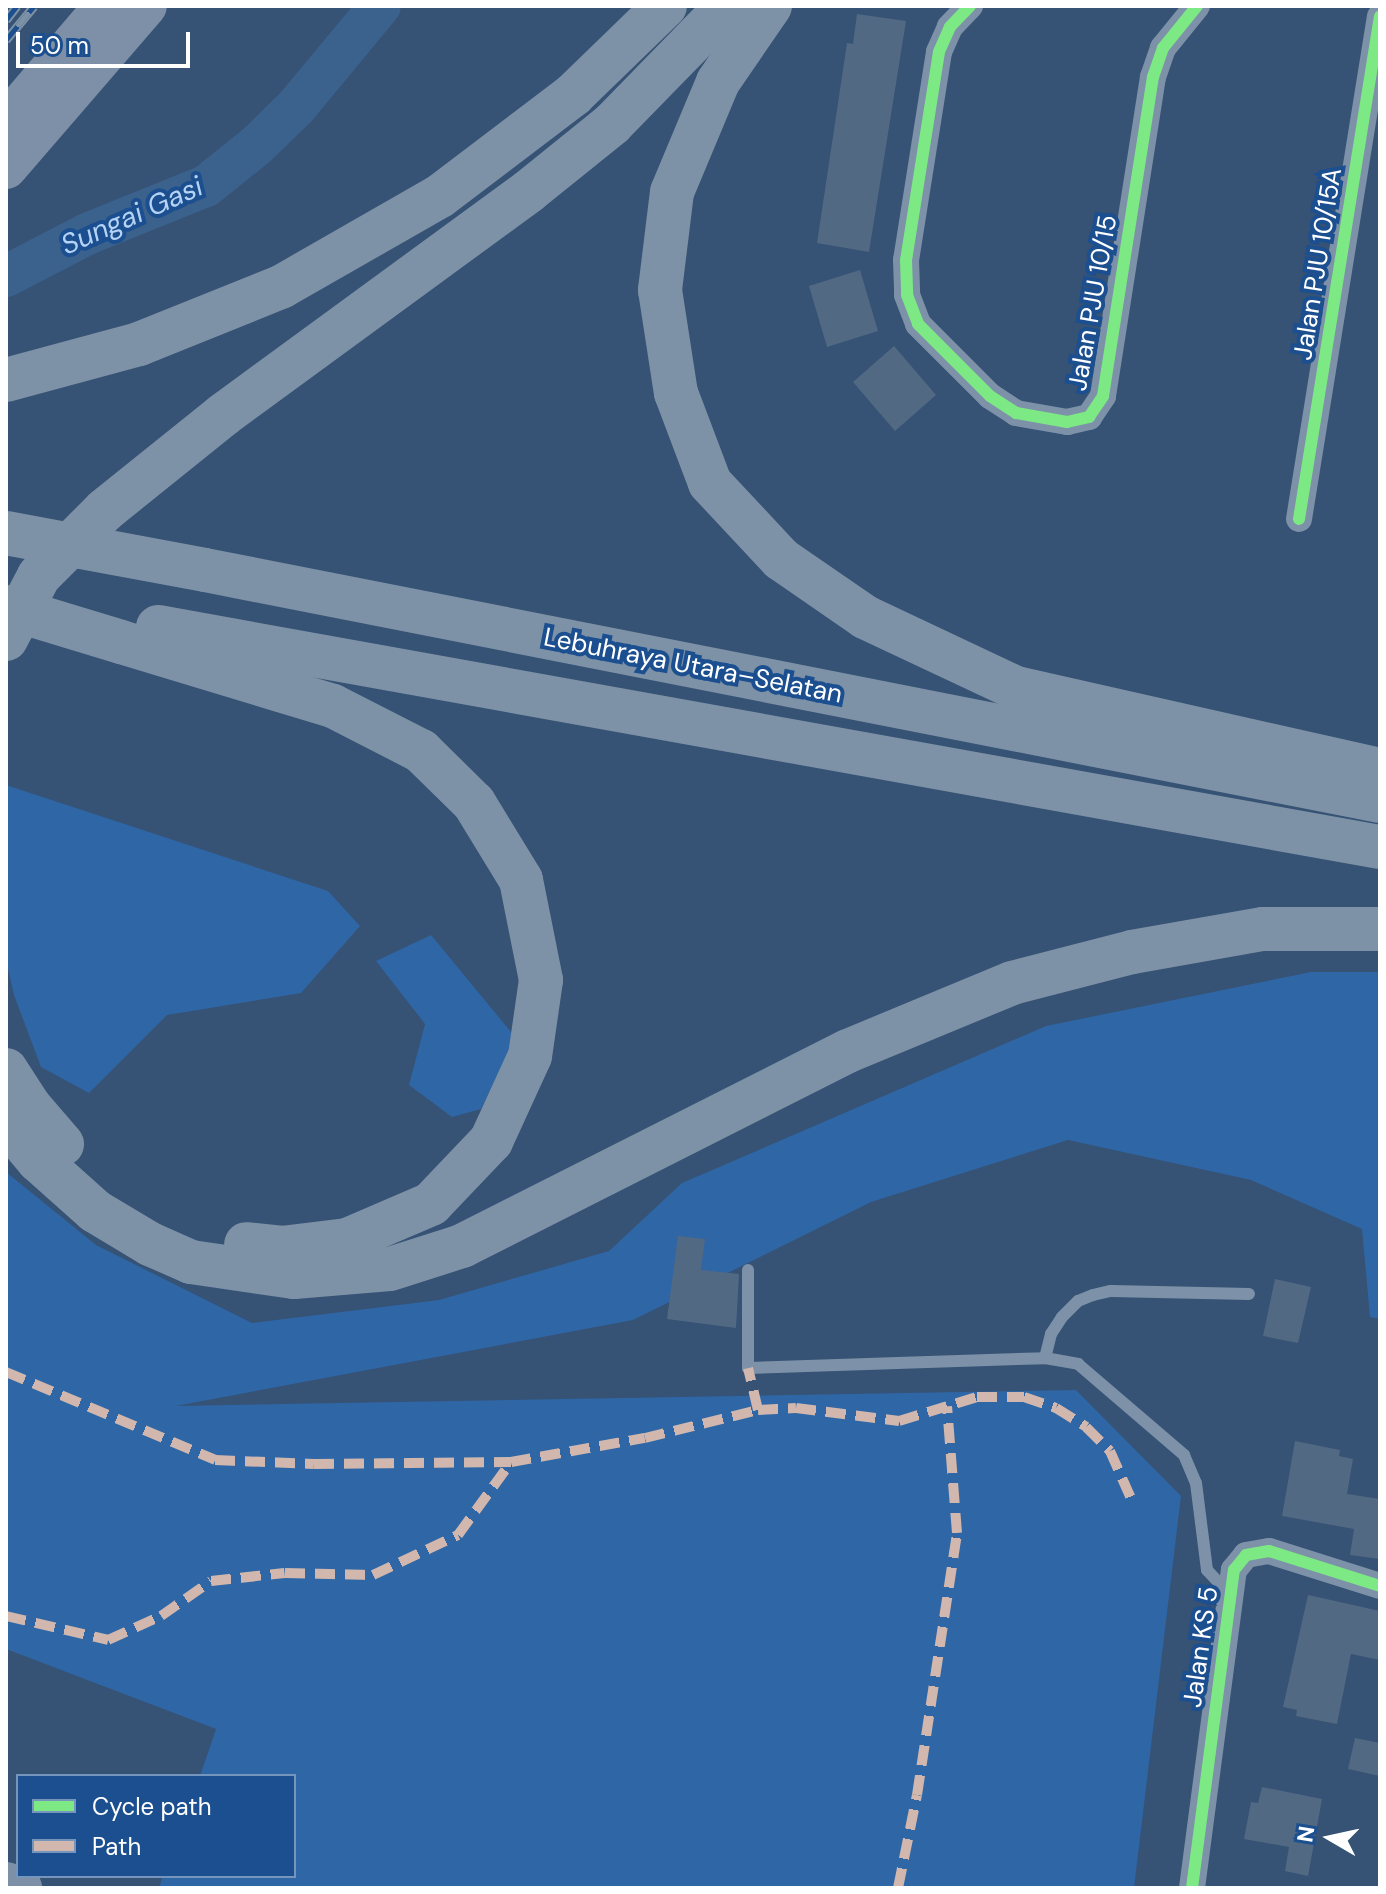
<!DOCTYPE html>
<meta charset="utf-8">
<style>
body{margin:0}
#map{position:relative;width:1386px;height:1894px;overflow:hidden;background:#365274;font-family:"DM Sans",sans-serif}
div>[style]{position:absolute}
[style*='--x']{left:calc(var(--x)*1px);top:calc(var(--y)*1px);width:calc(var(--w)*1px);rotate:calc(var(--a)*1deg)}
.green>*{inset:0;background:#2f66a5}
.river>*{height:42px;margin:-21px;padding:0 21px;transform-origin:21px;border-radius:21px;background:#3b618d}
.building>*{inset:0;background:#526984}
.service>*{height:12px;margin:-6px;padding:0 6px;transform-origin:6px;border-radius:6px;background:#7d92a8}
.minor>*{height:26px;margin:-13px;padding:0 13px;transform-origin:13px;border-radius:13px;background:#7d92a8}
.trunk>*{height:42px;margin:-21px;padding:0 21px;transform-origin:21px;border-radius:21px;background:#7e90a7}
.motorway>*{height:44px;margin:-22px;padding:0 22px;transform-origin:22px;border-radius:22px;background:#7e92a7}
.rail>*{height:9px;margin-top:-4.5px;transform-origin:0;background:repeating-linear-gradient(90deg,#1b4f8f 0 18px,#7e92a7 0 36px);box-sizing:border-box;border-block:2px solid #7e92a7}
.motorway-bridge>*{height:44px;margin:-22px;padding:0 22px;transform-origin:22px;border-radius:22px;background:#7e92a7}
.quiet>*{height:10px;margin-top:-5px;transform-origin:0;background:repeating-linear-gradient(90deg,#d1b7ad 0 20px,transparent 0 30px)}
.cycleway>*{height:12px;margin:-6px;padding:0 6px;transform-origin:6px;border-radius:6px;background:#7ce984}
span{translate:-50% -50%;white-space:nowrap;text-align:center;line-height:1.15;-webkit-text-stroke:8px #1b4f8f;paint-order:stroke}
.street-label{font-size:26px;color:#fff}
.water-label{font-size:28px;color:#b5d3f5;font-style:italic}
.frame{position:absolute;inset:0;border:8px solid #fff;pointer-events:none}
.legend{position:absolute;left:16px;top:1774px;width:280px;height:104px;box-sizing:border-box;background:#1b4f8f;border:2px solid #7695bc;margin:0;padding:10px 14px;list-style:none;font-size:24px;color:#fff}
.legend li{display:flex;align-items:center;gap:16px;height:40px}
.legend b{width:40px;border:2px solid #7695bc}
.north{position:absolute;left:1290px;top:1798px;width:80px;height:80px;-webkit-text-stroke:6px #1b4f8f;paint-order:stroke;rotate:279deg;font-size:22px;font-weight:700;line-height:32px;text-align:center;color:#fff}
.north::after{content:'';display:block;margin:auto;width:28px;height:36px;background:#fff;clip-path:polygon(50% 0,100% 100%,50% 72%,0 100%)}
.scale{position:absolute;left:16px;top:32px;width:174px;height:36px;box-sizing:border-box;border:4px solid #fff;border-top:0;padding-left:10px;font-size:24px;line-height:28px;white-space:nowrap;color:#fff;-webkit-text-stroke:6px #1b4f8f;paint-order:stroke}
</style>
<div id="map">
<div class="green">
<div style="clip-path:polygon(6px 785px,328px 891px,360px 926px,301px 993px,167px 1015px,89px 1093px,41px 1067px,14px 995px,6px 960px)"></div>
<div style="clip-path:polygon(431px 935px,516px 1038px,481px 1109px,452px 1117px,409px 1085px,425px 1024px,376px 961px)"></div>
<div style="clip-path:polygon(1311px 972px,1380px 972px,1380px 1319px,1370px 1317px,1362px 1229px,1251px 1180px,1068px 1140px,871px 1202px,633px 1320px,176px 1406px,1076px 1390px,1181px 1496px,1134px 1888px,159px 1888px,163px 1876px,294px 1876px,294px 1776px,200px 1776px,216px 1729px,6px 1649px,6px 1172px,96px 1245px,252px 1323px,439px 1300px,609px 1251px,682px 1183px,1046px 1026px)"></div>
</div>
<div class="river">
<div style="--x:6;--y:276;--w:91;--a:-27.4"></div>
<div style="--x:87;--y:234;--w:128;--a:-22"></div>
<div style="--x:206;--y:186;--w:64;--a:-38.7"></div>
<div style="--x:256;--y:146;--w:56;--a:-44.3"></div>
<div style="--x:296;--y:107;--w:131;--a:-50.3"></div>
</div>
<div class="building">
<div style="clip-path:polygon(857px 14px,906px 21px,869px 252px,817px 243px,847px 43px,853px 44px)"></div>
<div style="clip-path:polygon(860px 270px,878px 331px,827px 347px,809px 286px)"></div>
<div style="clip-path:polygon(894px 346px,936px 395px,895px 431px,853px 382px)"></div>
<div style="clip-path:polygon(678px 1236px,705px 1239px,701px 1270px,739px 1274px,736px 1328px,667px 1319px)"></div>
<div style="clip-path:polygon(1275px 1279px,1311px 1287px,1298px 1343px,1263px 1336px)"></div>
<div style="clip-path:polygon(1295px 1441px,1340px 1450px,1339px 1456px,1353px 1459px,1347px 1494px,1380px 1499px,1380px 1559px,1350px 1555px,1354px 1529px,1282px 1516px)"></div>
<div style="clip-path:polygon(1308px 1595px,1380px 1611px,1380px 1660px,1351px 1654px,1337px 1724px,1296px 1716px,1297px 1710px,1283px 1707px)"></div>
<div style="clip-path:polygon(1355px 1738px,1380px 1743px,1380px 1776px,1348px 1769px)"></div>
<div style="clip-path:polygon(1262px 1787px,1322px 1799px,1308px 1876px,1285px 1871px,1289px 1847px,1244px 1839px,1251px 1802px,1258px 1803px)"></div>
</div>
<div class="service">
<div style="--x:748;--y:1270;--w:98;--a:90"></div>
<div style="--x:748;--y:1368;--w:297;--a:-1.9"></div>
<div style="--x:1045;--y:1358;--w:34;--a:10"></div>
<div style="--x:1078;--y:1364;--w:140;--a:40.6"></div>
<div style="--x:1184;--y:1455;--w:30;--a:67"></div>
<div style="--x:1196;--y:1483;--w:88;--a:82.8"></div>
<div style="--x:1207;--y:1570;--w:33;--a:47"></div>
<div style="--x:1045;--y:1358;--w:25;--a:-76"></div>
<div style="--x:1051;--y:1334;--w:20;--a:-57"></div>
<div style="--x:1062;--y:1317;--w:23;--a:-45"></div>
<div style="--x:1078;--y:1301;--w:16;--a:-22"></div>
<div style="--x:1093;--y:1295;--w:18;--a:-13"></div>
<div style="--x:1111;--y:1291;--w:138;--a:1.2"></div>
</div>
<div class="minor">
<div style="--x:970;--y:6;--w:29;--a:134"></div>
<div style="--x:950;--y:27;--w:27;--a:114"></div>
<div style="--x:939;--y:52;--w:211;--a:99"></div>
<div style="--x:906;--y:260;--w:35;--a:88"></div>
<div style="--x:907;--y:295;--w:31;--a:69"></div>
<div style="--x:918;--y:324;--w:102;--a:45"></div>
<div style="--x:990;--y:396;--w:31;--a:33"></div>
<div style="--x:1016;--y:413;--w:52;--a:10"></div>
<div style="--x:1067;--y:422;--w:23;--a:-13"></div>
<div style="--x:1089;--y:417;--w:25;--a:-56"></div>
<div style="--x:1103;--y:396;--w:323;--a:-81.1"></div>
<div style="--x:1153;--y:77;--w:31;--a:-71"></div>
<div style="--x:1163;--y:48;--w:54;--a:-51"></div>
<div style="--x:1299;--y:519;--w:509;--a:-80.85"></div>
<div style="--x:1192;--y:1888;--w:321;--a:-82.5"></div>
<div style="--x:1234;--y:1570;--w:19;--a:-51"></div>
<div style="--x:1246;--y:1555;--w:23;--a:-10"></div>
<div style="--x:1269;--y:1551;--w:116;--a:17.5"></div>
</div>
<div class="trunk">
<div style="--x:6;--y:122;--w:153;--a:-49.5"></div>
<div style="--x:6;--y:168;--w:214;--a:-49.2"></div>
<div style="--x:6;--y:1883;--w:16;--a:18"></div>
</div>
<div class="motorway">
<div style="--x:770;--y:6;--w:92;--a:124.4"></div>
<div style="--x:718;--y:82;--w:119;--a:112.7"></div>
<div style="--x:672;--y:192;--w:99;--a:97"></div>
<div style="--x:660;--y:290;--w:104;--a:81.2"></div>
<div style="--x:676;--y:393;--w:96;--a:69.3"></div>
<div style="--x:710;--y:483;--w:104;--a:46.9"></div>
<div style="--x:781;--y:559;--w:102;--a:34.6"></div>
<div style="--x:865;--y:617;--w:167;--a:25.2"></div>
<div style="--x:1016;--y:688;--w:373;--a:12.7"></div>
<div style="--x:6;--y:380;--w:138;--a:-15.1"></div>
<div style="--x:139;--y:344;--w:153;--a:-21.9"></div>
<div style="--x:281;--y:287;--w:183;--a:-29.8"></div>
<div style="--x:440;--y:196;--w:167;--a:-37.2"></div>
<div style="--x:573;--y:95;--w:128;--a:-44.1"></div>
<div style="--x:205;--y:570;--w:1197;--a:11.12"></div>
<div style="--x:158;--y:627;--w:1242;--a:10.21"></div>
<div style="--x:6;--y:639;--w:71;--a:-62.4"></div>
<div style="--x:39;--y:576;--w:93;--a:-45"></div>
<div style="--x:105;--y:510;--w:151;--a:-38.8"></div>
<div style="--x:223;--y:415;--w:379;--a:-36.2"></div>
<div style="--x:529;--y:191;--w:107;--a:-38.9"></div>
<div style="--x:612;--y:124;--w:165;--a:-45.7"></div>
<div style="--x:121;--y:642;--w:221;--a:16.8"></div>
<div style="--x:333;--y:706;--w:99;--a:27.1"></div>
<div style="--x:421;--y:751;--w:74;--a:44.5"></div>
<div style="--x:474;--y:803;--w:90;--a:58.6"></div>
<div style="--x:521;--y:880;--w:102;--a:78.7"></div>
<div style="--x:541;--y:980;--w:77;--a:98.2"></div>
<div style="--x:530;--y:1056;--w:94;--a:114.6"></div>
<div style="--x:491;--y:1141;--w:87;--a:133.6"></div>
<div style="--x:431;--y:1204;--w:91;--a:156.8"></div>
<div style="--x:347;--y:1240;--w:64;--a:172.9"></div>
<div style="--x:283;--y:1248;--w:37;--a:-174"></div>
<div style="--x:6;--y:1070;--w:44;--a:57"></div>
<div style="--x:30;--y:1107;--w:49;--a:49.1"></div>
<div style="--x:6;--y:1122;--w:50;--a:49.9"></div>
<div style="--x:38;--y:1160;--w:76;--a:41.8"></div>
<div style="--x:95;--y:1211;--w:64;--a:31"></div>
<div style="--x:150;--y:1244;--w:45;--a:23.7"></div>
<div style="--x:191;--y:1262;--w:104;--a:8.3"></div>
<div style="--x:294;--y:1277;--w:96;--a:-4.8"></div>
<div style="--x:390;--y:1269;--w:76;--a:-17.7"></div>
<div style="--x:462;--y:1246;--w:432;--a:-26.8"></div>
<div style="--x:848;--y:1051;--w:178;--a:-22.5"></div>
<div style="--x:1012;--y:983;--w:124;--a:-14.5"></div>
<div style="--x:1132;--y:952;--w:133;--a:-10"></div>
<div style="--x:1263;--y:929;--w:117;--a:0"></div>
</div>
<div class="rail">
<div style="--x:6;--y:20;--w:18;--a:-52"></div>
<div style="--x:6;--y:40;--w:44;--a:-50.5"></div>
</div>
<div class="motorway-bridge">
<div style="--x:6;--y:533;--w:202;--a:10.5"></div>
<div style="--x:6;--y:607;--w:120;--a:16.9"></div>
</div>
<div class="quiet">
<div style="--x:6;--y:1372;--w:227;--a:22.8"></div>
<div style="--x:215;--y:1460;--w:99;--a:2.3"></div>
<div style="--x:314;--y:1464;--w:197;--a:-0.6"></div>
<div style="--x:511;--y:1462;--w:136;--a:-10.2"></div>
<div style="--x:645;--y:1438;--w:116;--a:-13.9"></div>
<div style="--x:758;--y:1410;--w:43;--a:-103.4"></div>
<div style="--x:758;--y:1410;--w:38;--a:-3"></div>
<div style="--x:796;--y:1408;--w:104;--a:7.2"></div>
<div style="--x:899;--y:1421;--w:82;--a:-17.1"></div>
<div style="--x:977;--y:1397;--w:47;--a:0"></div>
<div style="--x:1024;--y:1397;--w:34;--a:19"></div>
<div style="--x:1056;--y:1408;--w:36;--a:32"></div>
<div style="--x:1086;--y:1427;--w:34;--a:45"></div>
<div style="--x:1110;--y:1451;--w:57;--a:66.1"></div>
<div style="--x:6;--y:1616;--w:105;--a:13.2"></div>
<div style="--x:108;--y:1640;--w:58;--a:-24.4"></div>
<div style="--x:161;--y:1616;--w:61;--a:-35"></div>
<div style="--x:211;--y:1581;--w:74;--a:-6.2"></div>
<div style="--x:285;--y:1573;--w:88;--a:1.3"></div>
<div style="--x:373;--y:1575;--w:94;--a:-25.2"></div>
<div style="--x:458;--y:1535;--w:90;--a:-54"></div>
<div style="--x:898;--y:1888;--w:95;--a:-78.5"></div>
<div style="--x:917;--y:1795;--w:265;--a:-81.3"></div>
<div style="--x:957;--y:1533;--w:127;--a:-94.5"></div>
</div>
<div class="cycleway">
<div style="--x:970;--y:6;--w:29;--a:134"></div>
<div style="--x:950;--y:27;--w:27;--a:114"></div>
<div style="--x:939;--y:52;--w:211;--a:99"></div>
<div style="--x:906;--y:260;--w:35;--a:88"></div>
<div style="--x:907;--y:295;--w:31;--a:69"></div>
<div style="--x:918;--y:324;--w:102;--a:45"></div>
<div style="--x:990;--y:396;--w:31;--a:33"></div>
<div style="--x:1016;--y:413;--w:52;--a:10"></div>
<div style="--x:1067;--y:422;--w:23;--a:-13"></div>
<div style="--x:1089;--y:417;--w:25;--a:-56"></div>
<div style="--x:1103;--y:396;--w:323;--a:-81.1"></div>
<div style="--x:1153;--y:77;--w:31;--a:-71"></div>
<div style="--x:1163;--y:48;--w:54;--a:-51"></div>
<div style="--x:1299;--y:519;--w:509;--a:-80.85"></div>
<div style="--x:1192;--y:1888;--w:321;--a:-82.5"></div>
<div style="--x:1234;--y:1570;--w:19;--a:-51"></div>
<div style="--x:1246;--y:1555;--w:23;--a:-10"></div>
<div style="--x:1269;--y:1551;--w:116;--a:17.5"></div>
</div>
<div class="street-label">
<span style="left:1318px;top:264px;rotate:-81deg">Jalan PJU 10/15A</span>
<span style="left:1093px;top:303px;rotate:-80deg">Jalan PJU 10/15</span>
<span style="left:693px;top:666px;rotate:11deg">Lebuhraya Utara–Selatan</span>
<span style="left:1201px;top:1647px;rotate:-82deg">Jalan KS 5</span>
</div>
<div class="water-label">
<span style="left:132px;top:216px;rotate:-24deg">Sungai Gasi</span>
</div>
<div class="frame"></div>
<ul class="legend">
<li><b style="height:10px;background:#7ce984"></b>Cycle path</li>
<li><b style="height:10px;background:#d1b7ad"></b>Path</li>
</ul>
<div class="north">N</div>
<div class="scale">50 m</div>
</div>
